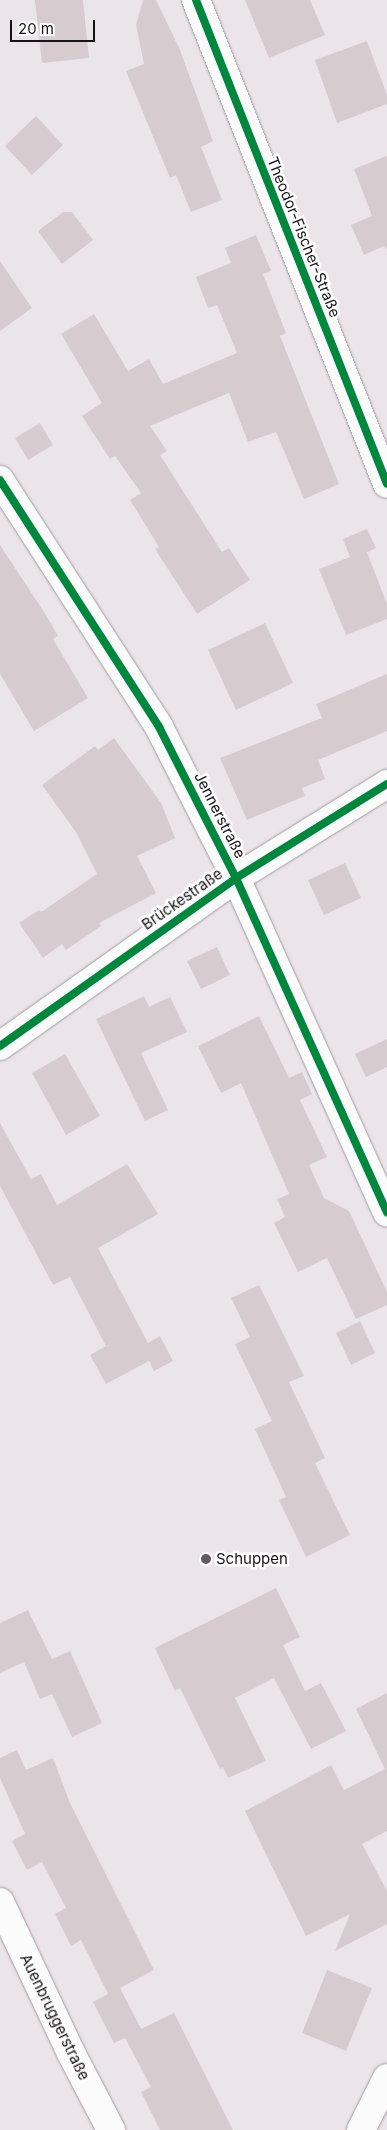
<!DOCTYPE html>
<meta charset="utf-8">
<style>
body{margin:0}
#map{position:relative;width:387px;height:2130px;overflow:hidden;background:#ebe5ea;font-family:Inter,sans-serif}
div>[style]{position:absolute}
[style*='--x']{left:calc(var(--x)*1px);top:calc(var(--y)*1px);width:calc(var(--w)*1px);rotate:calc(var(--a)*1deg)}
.building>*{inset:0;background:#d6cccf}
.roads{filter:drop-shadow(0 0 1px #a29da1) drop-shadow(0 0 1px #a29da1)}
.minor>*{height:28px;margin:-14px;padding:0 14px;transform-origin:14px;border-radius:14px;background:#fcfbfc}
.cycleway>*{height:8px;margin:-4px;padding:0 4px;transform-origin:4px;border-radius:4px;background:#00873e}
.dots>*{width:14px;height:14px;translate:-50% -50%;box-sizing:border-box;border:2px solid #fff;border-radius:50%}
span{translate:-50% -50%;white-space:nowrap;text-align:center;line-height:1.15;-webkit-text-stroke:5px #fff;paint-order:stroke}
.street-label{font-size:15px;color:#161215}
.poi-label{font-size:15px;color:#161215}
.left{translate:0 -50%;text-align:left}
.scale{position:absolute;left:10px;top:20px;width:85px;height:22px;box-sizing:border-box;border:2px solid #161215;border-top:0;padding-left:6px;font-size:15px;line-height:18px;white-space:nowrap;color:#161215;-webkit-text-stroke:4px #fff;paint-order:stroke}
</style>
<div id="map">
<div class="building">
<div style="clip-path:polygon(35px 0,83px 0,89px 58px,42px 63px)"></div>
<div style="clip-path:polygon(143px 0,156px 0,180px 50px,213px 141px,201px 147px,222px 200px,191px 212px,176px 175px,170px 178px,126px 71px,144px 64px,136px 25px)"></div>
<div style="clip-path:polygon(245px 0,310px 0,325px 35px,269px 58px)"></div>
<div style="clip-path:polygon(367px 41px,387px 95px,387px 104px,337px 123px,315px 60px)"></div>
<div style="clip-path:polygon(36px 116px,63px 145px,32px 175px,5px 146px)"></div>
<div style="clip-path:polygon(387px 156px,387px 250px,384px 246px,364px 255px,351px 225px,372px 216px,354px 169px)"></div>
<div style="clip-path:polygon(63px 212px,72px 212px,93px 240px,62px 264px,38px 231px)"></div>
<div style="clip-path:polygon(256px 235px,271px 271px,263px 274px,286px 333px,280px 336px,339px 484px,304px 499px,276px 432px,248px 442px,229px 393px,150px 426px,167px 451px,160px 455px,222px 552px,229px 548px,250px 580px,197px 614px,155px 549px,159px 547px,130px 500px,141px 493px,115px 456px,110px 459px,82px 416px,102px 403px,61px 334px,94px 314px,128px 371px,149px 359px,163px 384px,237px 353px,217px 305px,208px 308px,196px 277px,231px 263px,225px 248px)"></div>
<div style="clip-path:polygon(0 261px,32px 308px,0 331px)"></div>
<div style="clip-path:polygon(40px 423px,53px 445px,28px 460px,15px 438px)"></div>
<div style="clip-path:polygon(367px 529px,376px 548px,367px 552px,387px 604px,387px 619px,346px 635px,319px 569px,350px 557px,343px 539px)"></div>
<div style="clip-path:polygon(0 545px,46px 615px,58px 636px,53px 639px,88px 698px,34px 731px,0 674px)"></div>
<div style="clip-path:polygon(265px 623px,293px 683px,236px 710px,208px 650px)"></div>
<div style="clip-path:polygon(387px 674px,387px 731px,318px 760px,325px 779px,302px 788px,305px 796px,247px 820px,220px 758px,322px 718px,316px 704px)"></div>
<div style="clip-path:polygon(114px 738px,161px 803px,175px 838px,137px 856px,156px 893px,99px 923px,101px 926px,66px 950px,62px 944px,43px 958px,19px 923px,39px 910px,41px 912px,97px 874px,76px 832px,42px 785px,95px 746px,98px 750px)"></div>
<div style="clip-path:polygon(345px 863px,361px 898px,324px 915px,308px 880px)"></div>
<div style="clip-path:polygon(217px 947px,230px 975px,201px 989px,187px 961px)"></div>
<div style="clip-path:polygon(144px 996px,149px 1007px,170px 997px,187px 1032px,141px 1053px,168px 1110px,145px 1121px,96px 1019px)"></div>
<div style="clip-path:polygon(259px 1016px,289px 1078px,302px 1072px,312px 1094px,300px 1100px,327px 1157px,309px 1165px,324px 1198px,349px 1211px,387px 1292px,387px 1305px,356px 1319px,327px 1258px,298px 1272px,274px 1223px,285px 1217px,277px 1199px,289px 1194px,241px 1083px,221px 1093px,198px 1046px)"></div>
<div style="clip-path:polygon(387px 1039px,387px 1067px,366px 1077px,355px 1054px)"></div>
<div style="clip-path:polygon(65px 1054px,100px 1116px,66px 1135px,32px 1073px)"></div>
<div style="clip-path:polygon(0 1123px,31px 1179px,41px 1174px,57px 1205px,127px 1164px,158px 1214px,98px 1248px,148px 1343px,160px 1336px,173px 1361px,154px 1371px,149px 1361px,106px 1384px,90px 1355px,106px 1346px,70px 1277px,53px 1285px,0 1186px)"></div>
<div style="clip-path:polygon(259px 1285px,304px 1376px,289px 1382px,325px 1458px,315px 1463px,350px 1535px,306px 1557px,279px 1500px,286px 1497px,255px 1429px,272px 1421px,235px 1344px,250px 1337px,231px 1298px)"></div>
<div style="clip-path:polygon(360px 1321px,375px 1353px,351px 1365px,336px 1333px)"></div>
<div style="clip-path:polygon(276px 1588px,300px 1637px,283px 1645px,305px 1691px,321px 1683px,346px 1731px,311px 1749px,274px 1678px,235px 1698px,266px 1761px,228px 1778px,223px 1767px,220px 1769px,180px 1688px,175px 1691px,155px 1648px)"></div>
<div style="clip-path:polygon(28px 1610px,52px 1659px,70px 1651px,102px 1723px,72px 1737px,52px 1694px,40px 1699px,24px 1662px,0 1673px,0 1623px)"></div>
<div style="clip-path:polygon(387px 1693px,387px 1831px,362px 1844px,387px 1891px,387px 1924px,335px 1951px,350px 1914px,306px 1936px,245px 1811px,331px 1765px,344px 1790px,385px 1769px,356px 1709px)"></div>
<div style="clip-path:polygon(17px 1750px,26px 1770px,53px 1758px,70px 1803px,154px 1970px,120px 1988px,141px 2029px,174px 2013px,233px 2130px,160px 2130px,141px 2092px,151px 2087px,125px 2038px,114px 2043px,93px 2002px,108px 1994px,81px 1940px,71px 1946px,55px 1914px,66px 1908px,42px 1862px,27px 1870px,12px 1841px,25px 1834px,0 1778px,0 1758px)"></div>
<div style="clip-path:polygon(327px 1970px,372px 1988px,346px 2051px,302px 2033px)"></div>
</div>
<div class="roads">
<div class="minor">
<div style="--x:196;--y:0;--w:520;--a:68.46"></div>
<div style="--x:0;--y:480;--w:294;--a:57.2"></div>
<div style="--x:159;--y:727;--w:169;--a:63"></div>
<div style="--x:236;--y:878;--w:367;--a:65.7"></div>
<div style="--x:0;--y:1046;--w:290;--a:-35.4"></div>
<div style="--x:236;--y:878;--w:178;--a:-31.9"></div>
<div style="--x:0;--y:1902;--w:167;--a:64.8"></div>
<div style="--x:71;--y:2053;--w:87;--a:62.5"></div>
<div style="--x:361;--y:2130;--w:58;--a:-63.4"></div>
</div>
</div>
<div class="cycleway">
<div style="--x:196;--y:0;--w:520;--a:68.46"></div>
<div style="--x:0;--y:480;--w:294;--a:57.2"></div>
<div style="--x:159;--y:727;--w:169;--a:63"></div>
<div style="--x:236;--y:878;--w:367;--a:65.7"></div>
<div style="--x:0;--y:1046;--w:290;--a:-35.4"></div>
<div style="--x:236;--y:878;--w:178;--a:-31.9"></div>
</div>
<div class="dots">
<div style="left:206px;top:1559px;background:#615c60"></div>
</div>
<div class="street-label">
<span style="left:304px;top:237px;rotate:68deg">Theodor-Fischer-Straße</span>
<span style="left:220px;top:815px;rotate:63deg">Jennerstraße</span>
<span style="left:182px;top:899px;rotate:-35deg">Brückestraße</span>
<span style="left:55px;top:2017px;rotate:64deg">Auenbruggerstraße</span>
</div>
<div class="poi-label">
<span class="left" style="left:216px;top:1559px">Schuppen</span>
</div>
<div class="scale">20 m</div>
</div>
